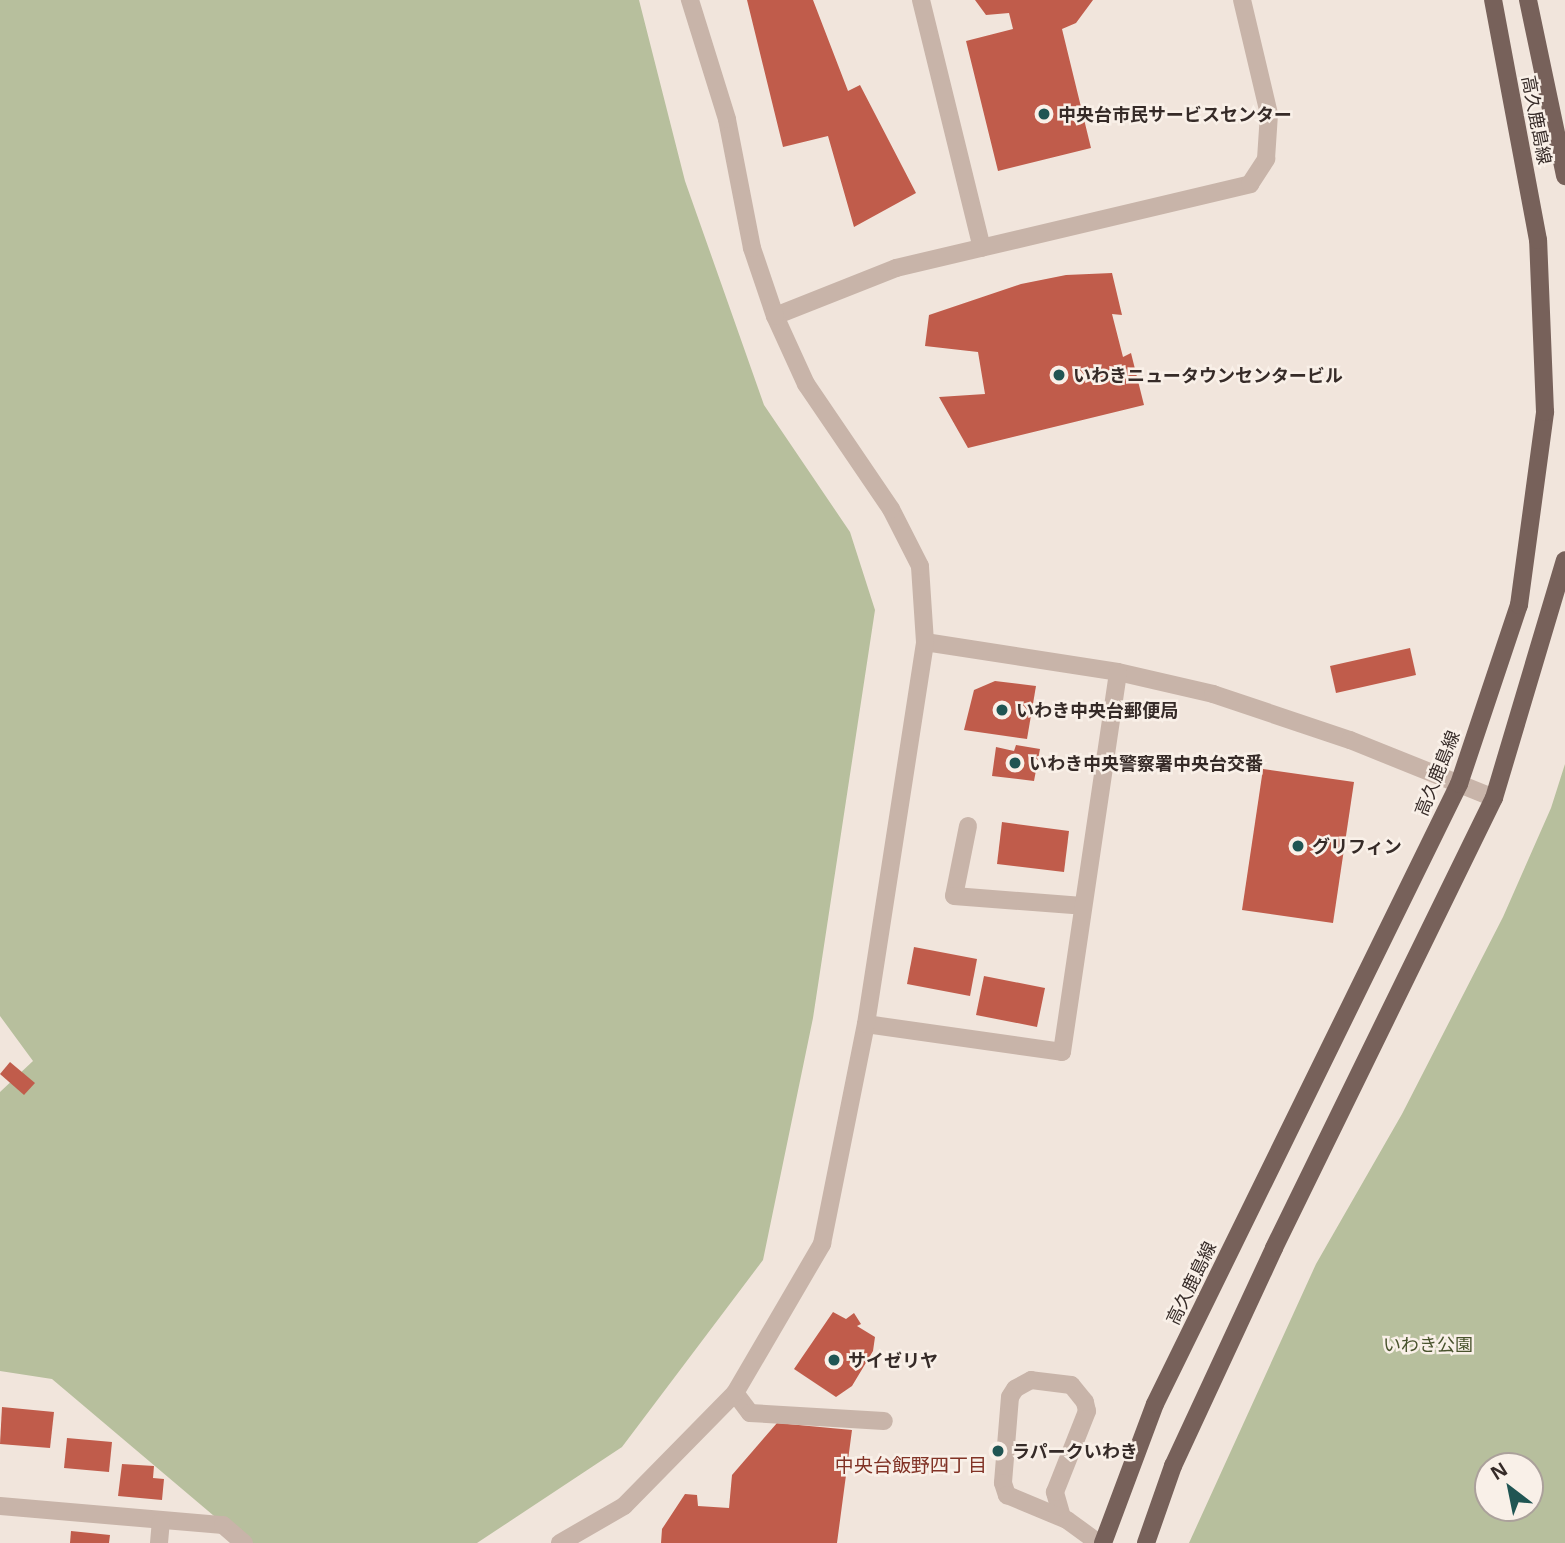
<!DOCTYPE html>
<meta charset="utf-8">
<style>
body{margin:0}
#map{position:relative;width:1565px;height:1543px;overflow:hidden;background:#f1e5dc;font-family:"Noto Sans","Noto Sans JP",sans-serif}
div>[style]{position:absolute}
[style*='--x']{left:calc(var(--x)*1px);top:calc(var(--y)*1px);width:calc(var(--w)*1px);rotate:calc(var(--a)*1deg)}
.green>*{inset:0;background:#b7bf9d}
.building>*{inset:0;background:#c05c4b}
.minor>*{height:18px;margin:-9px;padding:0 9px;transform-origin:9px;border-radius:9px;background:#c8b4a9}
.major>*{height:18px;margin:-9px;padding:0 9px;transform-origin:9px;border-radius:9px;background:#77615a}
.dots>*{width:19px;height:19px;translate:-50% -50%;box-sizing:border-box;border:4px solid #f9f0e8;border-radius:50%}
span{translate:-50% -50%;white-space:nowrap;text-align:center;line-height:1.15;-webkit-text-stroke:5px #f9f0e8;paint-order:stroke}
.poi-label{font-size:18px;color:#362b28;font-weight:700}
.left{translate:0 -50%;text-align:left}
.street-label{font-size:18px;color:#362b28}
.park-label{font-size:18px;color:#49532d}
.neighbourhood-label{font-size:19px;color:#813225}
.north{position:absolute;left:1474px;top:1452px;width:70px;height:70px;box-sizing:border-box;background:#f9f0e8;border:2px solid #aba19b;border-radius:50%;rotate:328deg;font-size:19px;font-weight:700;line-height:28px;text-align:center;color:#362b28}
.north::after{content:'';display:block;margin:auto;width:24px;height:32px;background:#205553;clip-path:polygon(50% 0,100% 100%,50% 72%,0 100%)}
</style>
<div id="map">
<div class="green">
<div style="clip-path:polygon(0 0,639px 0,685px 181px,764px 405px,850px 532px,875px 610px,813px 1018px,763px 1260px,622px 1447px,477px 1543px,246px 1543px,52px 1379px,0 1371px,0 1092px,33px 1061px,0 1016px)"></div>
<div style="clip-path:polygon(evenodd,1565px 764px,1565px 1543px,1189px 1543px,1316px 1264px,1402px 1114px,1503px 917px,1551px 808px,1565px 764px,1488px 1466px,1530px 1466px,1530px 1508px,1488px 1508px,1488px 1466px)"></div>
</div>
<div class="building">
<div style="clip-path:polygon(747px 0,813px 0,848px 91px,860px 85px,916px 193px,854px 227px,828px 136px,783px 147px)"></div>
<div style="clip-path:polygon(975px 0,1093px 0,1076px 23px,1062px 29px,1091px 148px,998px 171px,966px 41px,1013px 29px,1009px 13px,986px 15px)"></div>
<div style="clip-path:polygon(1112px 273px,1122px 315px,1112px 314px,1123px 357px,1131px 353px,1144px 405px,968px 448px,939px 397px,985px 394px,978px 352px,925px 346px,929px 315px,1021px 284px,1066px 275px)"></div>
<div style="clip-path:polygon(1410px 648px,1416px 675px,1336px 693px,1330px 666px)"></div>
<div style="clip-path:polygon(995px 681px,1036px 686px,1027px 739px,964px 730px,974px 690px)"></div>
<div style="clip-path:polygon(1016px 745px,1040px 749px,1034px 781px,992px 776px,996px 747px,1014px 751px)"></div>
<div style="clip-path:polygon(1263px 769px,1354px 782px,1333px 923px,1242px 910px)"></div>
<div style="clip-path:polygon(1002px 822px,1069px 831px,1064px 872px,997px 864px)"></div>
<div style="clip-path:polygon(914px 947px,977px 959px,970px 996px,907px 984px)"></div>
<div style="clip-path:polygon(984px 976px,1045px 988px,1037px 1027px,976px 1015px)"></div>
<div style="clip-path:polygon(10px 1062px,35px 1083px,24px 1095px,0 1074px)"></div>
<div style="clip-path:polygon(833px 1312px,846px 1319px,854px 1313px,861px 1324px,857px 1326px,875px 1337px,873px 1351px,852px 1386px,836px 1397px,794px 1369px)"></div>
<div style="clip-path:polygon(2px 1407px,54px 1412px,50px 1448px,0 1444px)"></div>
<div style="clip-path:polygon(777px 1423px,852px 1430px,837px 1543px,661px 1543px,662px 1529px,685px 1494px,697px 1495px,698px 1506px,729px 1508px,732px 1475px)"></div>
<div style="clip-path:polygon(67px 1438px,112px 1442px,109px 1472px,64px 1468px)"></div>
<div style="clip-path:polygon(122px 1464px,154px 1466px,153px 1478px,164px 1479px,162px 1500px,118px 1496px)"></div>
<div style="clip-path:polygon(71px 1531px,110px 1535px,109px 1543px,70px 1543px)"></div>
</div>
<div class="minor">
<div style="--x:921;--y:0;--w:255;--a:76.2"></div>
<div style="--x:775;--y:316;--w:130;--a:-21.6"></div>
<div style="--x:896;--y:268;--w:364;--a:-13.3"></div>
<div style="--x:1250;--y:184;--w:30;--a:-57"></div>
<div style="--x:1266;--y:159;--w:45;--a:-86.2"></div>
<div style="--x:1269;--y:114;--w:117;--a:-103.3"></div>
<div style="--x:925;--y:642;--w:195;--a:8.8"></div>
<div style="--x:1118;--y:672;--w:98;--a:13"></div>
<div style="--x:1213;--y:694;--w:145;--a:18.6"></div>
<div style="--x:1350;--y:740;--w:155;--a:21.9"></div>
<div style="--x:968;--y:826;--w:71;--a:101.3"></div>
<div style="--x:954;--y:896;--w:129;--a:4.4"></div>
<div style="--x:866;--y:1024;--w:198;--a:8.1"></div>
<div style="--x:1062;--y:1052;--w:384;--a:-81.6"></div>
<div style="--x:735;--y:1393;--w:25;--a:53"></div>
<div style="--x:750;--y:1413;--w:134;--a:3.4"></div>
<div style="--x:0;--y:1506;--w:224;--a:4.9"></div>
<div style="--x:223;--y:1525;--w:28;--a:41"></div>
<div style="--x:1062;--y:1517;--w:26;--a:-106"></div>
<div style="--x:1055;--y:1492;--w:87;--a:-68.4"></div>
<div style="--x:1087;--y:1411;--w:9;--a:-103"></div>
<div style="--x:1085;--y:1402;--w:22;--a:-129"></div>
<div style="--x:1071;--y:1385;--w:40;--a:-172.9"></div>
<div style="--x:1031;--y:1380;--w:18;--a:151"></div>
<div style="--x:1015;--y:1389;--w:9;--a:122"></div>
<div style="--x:1010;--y:1397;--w:86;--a:94.7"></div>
<div style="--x:1003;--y:1483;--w:13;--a:72"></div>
<div style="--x:1007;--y:1495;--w:65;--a:22.6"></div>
<div style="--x:1067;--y:1520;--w:39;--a:36"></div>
<div style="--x:159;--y:1543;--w:21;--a:-85"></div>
<div style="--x:560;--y:1543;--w:74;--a:-30"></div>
<div style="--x:624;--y:1506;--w:158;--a:-45.5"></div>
<div style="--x:735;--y:1393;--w:173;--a:-59.7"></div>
<div style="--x:822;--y:1244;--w:224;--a:-78.7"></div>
<div style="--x:866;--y:1024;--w:387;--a:-81.2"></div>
<div style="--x:925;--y:642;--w:76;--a:-93.8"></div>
<div style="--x:920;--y:566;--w:64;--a:-117"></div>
<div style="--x:891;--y:509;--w:151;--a:-124.2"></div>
<div style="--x:806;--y:384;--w:75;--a:-114.5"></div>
<div style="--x:775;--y:316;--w:72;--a:-108.7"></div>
<div style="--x:752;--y:248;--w:131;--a:-101"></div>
<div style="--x:727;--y:119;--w:125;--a:-107.3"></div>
</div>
<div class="major">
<div style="--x:1528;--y:0;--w:180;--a:78.1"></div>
<div style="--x:1103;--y:1543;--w:148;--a:-69.5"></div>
<div style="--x:1155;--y:1404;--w:691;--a:-63.88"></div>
<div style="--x:1459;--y:784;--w:189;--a:-71.5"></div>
<div style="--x:1519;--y:605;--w:195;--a:-82.3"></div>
<div style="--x:1545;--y:412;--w:172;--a:-92.3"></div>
<div style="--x:1538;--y:240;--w:244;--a:-100.6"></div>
<div style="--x:1146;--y:1543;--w:82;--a:-70.7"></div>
<div style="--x:1173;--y:1466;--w:240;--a:-65.1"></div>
<div style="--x:1274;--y:1248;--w:501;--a:-63.95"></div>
<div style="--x:1494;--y:798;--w:248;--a:-73.4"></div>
</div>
<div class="dots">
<div style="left:1044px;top:114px;background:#205553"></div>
<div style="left:1059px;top:375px;background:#205553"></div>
<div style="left:1002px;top:710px;background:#205553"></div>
<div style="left:1015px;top:763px;background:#205553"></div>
<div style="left:1298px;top:846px;background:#205553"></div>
<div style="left:834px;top:1360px;background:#205553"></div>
<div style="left:998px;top:1451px;background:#205553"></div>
</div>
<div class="poi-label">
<span class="left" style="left:1058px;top:114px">中央台市民サービスセンター</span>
<span class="left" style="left:1073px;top:375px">いわきニュータウンセンタービル</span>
<span class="left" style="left:1016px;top:710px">いわき中央台郵便局</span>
<span class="left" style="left:1029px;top:763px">いわき中央警察署中央台交番</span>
<span class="left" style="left:1312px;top:846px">グリフィン</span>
<span class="left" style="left:848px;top:1360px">サイゼリヤ</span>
<span class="left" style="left:1012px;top:1451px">ラパークいわき</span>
</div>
<div class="street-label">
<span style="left:1537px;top:120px;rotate:79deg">高久鹿島線</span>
<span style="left:1437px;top:773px;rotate:-68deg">高久鹿島線</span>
<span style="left:1191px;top:1283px;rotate:-64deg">高久鹿島線</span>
</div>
<div class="park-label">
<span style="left:1428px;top:1344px">いわき公園</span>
</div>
<div class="neighbourhood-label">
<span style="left:911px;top:1466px">中央台飯野四丁目</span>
</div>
<div class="north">N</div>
</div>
